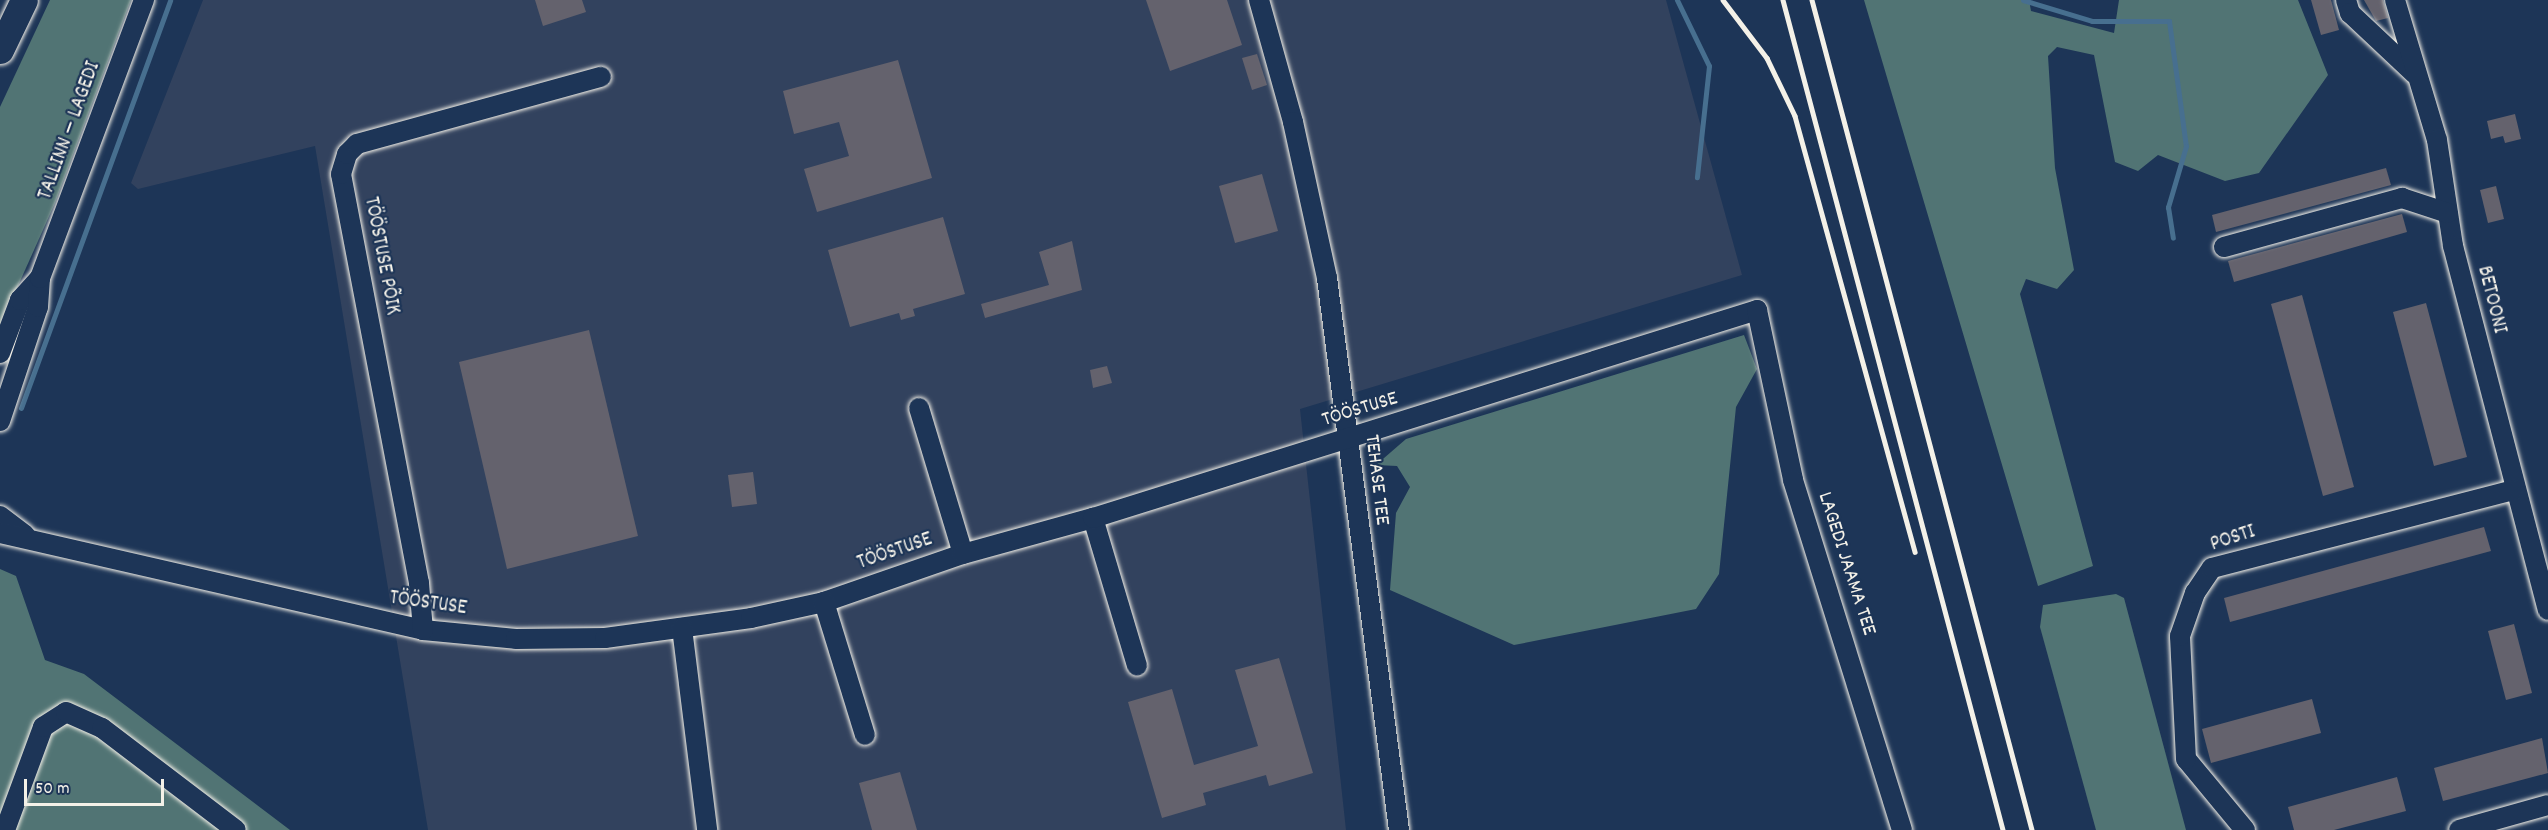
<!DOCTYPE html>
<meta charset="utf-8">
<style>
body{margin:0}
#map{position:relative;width:2548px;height:830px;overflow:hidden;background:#1d3557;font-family:Dekko,sans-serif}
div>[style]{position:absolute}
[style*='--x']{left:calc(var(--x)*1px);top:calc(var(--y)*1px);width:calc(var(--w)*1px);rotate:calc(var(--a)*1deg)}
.built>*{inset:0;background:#32425e}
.green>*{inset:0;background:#517474}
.stream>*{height:5px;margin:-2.5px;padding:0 2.5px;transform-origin:2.5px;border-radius:2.5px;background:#476f8f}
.building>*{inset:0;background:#64626d}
.roads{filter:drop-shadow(0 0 2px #f4f1e8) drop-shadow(0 0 2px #f4f1e8)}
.minor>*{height:20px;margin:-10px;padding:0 10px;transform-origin:10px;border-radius:10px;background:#1d3557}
.highway>*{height:27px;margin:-13.5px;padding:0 13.5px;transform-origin:13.5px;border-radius:13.5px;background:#1d3557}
.rail>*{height:4.5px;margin:-2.25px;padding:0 2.25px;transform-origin:2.25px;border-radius:2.25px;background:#f4f1e8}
span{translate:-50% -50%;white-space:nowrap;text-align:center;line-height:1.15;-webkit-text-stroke:4.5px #1d3557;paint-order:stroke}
.street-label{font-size:21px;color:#f4f1e8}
.scale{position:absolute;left:24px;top:779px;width:140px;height:27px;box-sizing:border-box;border:3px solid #f4f1e8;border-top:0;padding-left:8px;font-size:18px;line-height:21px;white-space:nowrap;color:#f4f1e8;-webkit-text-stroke:4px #1d3557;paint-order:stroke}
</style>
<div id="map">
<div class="built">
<div style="clip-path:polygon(203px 0,1666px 0,1742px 275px,1300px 409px,1346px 830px,428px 830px,315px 146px,138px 189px,131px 183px)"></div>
</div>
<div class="green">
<div style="clip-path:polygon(50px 0,131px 0,55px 203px,0 326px,0 107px)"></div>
<div style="clip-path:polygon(1864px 0,2029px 0,2031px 11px,2114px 33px,2119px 0,2298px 0,2328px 75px,2259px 173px,2225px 181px,2158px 155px,2138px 171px,2115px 162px,2094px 55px,2057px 47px,2048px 56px,2055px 168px,2074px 270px,2057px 289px,2026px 279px,2020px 294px,2093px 566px,2038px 586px)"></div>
<div style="clip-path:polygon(1744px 335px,1757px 369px,1736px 407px,1719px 574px,1696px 609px,1514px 645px,1390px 590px,1396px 513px,1410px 487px,1397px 466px,1376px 465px,1406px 439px)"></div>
<div style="clip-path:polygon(0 569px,16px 576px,45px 660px,84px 674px,290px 830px,0 830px)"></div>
<div style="clip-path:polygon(2116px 594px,2124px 598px,2186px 830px,2096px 830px,2040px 627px,2043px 605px)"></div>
</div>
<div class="stream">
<div style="--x:1677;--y:0;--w:73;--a:64.1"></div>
<div style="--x:1709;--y:66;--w:112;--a:96.2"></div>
<div style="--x:2023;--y:0;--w:72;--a:16.9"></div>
<div style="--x:2092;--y:21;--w:77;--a:0"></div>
<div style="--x:2169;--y:21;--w:126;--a:82.3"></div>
<div style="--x:2186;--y:146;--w:64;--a:106.4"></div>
<div style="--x:2168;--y:207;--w:31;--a:81"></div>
<div style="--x:21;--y:408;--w:434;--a:-69.9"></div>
</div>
<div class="building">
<div style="clip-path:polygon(535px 0,582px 0,586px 12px,543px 26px)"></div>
<div style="clip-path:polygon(1146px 0,1227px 0,1242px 45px,1170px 71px)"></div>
<div style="clip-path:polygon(2311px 0,2331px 0,2339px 30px,2321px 35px)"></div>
<div style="clip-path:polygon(2364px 0,2383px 0,2388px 18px,2376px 21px)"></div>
<div style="clip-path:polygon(1257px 54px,1267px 85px,1252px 90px,1242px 58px)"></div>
<div style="clip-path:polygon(898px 60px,932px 178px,817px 212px,804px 169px,849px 156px,839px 122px,794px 134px,783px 91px)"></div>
<div style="clip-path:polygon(2515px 114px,2521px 139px,2505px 143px,2503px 136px,2491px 139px,2487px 121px)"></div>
<div style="clip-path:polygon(2386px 168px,2391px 185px,2216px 232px,2212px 215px)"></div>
<div style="clip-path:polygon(1262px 174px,1278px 231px,1235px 243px,1219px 186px)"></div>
<div style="clip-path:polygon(2496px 186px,2504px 219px,2488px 223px,2480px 190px)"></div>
<div style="clip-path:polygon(2402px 214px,2407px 232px,2234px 282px,2228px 261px)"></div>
<div style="clip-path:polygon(943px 217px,965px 294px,913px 309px,915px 316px,901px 320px,899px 313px,850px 327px,828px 250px)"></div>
<div style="clip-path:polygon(1072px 241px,1082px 290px,985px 318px,981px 304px,1049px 285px,1039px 252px)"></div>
<div style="clip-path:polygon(2302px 295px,2354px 487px,2323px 496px,2271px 304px)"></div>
<div style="clip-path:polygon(2426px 303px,2467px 457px,2434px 466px,2393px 312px)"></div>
<div style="clip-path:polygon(589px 330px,638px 536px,507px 569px,459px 362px)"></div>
<div style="clip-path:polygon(1107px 366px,1112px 383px,1093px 388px,1090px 370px)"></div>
<div style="clip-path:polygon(753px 472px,757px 504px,732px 507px,728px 475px)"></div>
<div style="clip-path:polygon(2484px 527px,2491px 551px,2230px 622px,2224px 598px)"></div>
<div style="clip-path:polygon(2514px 624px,2532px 693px,2506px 700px,2488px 631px)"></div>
<div style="clip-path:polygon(1279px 658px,1313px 773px,1269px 786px,1266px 775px,1203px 793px,1206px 805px,1162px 818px,1128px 702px,1172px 689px,1194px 765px,1258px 746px,1235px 670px)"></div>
<div style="clip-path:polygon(2312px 699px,2321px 733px,2211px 763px,2202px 729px)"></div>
<div style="clip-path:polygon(2542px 738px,2548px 773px,2443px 801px,2434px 768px)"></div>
<div style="clip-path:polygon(900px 772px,917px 830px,872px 830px,859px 783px)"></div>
<div style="clip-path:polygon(2397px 777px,2406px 811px,2334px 830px,2294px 830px,2288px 807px)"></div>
</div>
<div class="roads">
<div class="minor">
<div style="--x:1259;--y:0;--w:127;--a:74.4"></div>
<div style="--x:1293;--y:122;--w:160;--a:77.7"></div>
<div style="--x:1327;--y:278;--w:557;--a:82.57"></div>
<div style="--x:2346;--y:0;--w:14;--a:73"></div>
<div style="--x:2350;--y:13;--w:89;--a:43.2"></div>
<div style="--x:2395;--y:0;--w:146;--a:73.3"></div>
<div style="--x:2437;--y:140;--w:107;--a:81.4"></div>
<div style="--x:2453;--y:246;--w:376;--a:75.4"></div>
<div style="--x:2224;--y:247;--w:185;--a:-15.4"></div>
<div style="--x:2402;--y:198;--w:48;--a:18.1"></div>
<div style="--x:0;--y:353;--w:57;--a:-69.3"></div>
<div style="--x:20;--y:300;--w:30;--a:-48"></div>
<div style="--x:919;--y:408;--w:152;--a:73.2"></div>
<div style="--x:0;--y:421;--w:120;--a:-71.6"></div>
<div style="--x:38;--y:307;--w:29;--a:-86"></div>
<div style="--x:40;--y:278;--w:297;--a:-69.5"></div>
<div style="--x:0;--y:516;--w:31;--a:37"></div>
<div style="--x:1093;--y:518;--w:154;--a:73.4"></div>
<div style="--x:0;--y:533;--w:434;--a:12.9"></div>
<div style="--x:423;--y:630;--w:93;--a:5.5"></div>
<div style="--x:516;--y:639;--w:89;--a:-0.6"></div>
<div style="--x:605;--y:638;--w:147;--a:-7.8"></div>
<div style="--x:751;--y:618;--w:75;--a:-12.4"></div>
<div style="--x:824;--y:602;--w:147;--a:-19.1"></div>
<div style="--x:963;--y:554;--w:135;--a:-15.5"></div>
<div style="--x:1093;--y:518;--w:696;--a:-17.39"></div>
<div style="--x:1757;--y:310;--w:174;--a:78"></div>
<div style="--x:1793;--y:480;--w:367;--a:72.7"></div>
<div style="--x:824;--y:602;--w:139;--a:72.9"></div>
<div style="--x:682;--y:628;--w:204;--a:82.9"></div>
<div style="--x:423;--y:630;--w:47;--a:-94.9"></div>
<div style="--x:419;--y:583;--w:416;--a:-100.8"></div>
<div style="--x:341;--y:174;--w:21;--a:-73"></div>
<div style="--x:347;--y:154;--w:14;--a:-45"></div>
<div style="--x:357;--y:144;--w:253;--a:-15.4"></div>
<div style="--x:5;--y:830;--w:110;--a:-69.7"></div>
<div style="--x:43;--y:727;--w:27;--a:-33"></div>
<div style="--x:66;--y:712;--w:39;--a:24"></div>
<div style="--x:102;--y:728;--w:168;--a:37.3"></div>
<div style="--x:2245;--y:830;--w:92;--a:-129.7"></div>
<div style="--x:2186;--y:759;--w:123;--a:-92.8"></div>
<div style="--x:2180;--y:636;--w:46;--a:-70.8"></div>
<div style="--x:2195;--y:593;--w:30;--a:-56"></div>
<div style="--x:2212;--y:568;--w:311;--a:-14.5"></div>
<div style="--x:2459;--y:830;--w:92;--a:-15.7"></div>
</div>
<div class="highway">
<div style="--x:0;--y:50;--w:55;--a:-64.4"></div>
</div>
</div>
<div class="rail">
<div style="--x:1723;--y:0;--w:73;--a:52.8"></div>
<div style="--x:1767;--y:58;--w:64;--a:64.2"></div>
<div style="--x:1795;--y:116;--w:452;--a:74.6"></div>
<div style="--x:1783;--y:0;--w:859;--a:75.15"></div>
<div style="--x:1812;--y:0;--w:859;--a:75.15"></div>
</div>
<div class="street-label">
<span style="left:70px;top:131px;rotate:-70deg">TALLINN — LAGEDI</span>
<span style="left:381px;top:256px;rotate:79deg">TÖÖSTUSE PÕIK</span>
<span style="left:2491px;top:300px;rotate:76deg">BETOONI</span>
<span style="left:1360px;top:410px;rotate:-17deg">TÖÖSTUSE</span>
<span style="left:1376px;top:480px;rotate:83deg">TEHASE TEE</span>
<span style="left:2233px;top:539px;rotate:-18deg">POSTI</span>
<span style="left:895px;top:552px;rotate:-19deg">TÖÖSTUSE</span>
<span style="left:1846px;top:564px;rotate:72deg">LAGEDI JAAMA TEE</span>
<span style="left:428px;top:604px;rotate:8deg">TÖÖSTUSE</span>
</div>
<div class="scale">50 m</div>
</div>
